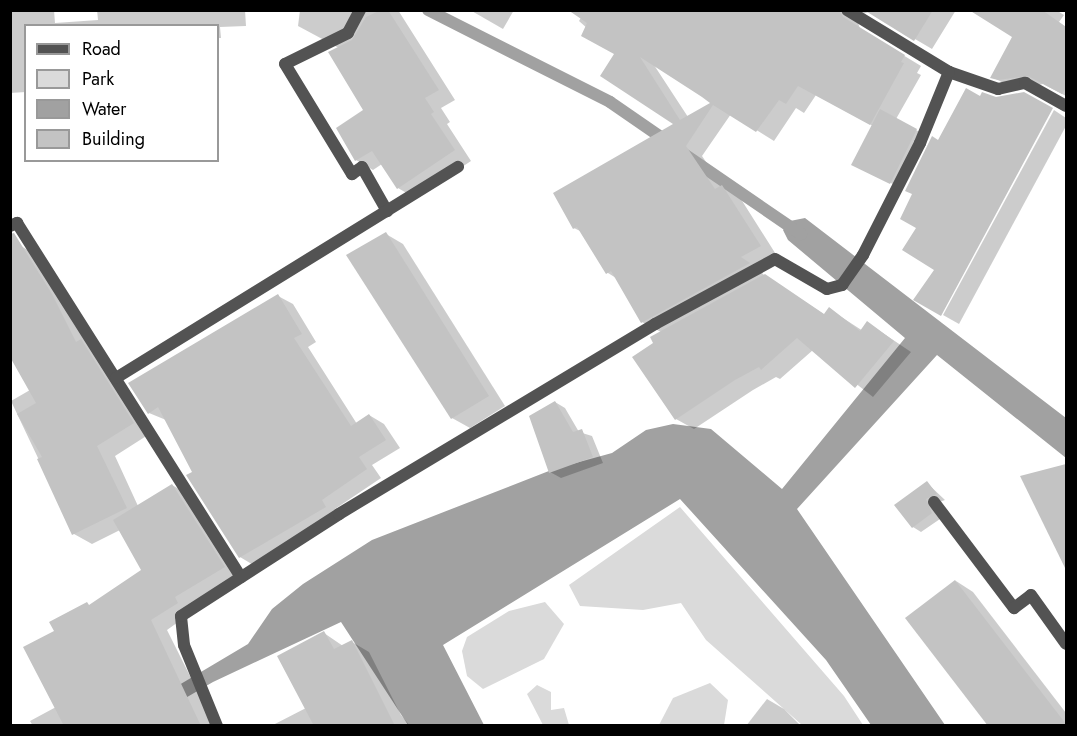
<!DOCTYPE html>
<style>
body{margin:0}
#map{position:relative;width:1077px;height:736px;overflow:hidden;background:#fff;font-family:Jost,sans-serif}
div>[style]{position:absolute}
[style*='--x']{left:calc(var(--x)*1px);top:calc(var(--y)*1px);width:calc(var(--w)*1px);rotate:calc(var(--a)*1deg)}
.green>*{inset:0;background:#dadada}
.water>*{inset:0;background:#a1a1a1}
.shadow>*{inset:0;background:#0003}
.stream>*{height:12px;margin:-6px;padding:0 6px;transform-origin:6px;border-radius:6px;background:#a1a1a1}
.building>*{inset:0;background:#c3c3c3}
.minor>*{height:12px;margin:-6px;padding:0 6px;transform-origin:6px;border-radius:6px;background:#535353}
span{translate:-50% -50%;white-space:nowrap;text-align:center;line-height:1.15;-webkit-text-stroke:6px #fff;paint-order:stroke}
.frame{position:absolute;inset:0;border:12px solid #000;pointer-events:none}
.legend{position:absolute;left:24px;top:24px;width:195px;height:138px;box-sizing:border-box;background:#fff;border:2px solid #999;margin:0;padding:8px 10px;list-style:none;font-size:18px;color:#000}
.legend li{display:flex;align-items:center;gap:12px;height:30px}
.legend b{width:30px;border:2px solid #999}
</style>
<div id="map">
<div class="green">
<div style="clip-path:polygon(680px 507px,844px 696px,863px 725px,802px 725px,706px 640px,681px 603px,643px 610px,580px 606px,569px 585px)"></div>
<div style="clip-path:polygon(545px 602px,564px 624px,544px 659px,483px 689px,467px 676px,462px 651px,467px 637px,509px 611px)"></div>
<div style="clip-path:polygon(710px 683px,728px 700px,724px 725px,659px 725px,673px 698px)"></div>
<div style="clip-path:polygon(537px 685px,551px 692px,551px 710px,564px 708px,569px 725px,543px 725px,527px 694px)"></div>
</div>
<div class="water">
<div style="clip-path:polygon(805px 218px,1066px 418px,1066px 458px,937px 355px,797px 509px,945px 725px,871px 725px,826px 660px,680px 499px,443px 645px,484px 725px,408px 725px,341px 622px,213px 682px,139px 725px,110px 726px,248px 644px,272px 609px,303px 584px,372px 540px,554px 469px,612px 453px,646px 430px,673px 424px,711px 429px,782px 489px,905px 338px,788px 240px,783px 230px,790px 221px)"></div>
</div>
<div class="shadow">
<div style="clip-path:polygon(10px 10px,54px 10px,55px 23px,98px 20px,97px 10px,245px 10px,246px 26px,220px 27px,221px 38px,218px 38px,218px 26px,26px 26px,26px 92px,10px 93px)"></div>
<div style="clip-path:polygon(300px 10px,398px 10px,455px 100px,441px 108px,450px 122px,447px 124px,471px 161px,415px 198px,398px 188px,382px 164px,373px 170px,356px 160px,365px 110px,339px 48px,298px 26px)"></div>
<div style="clip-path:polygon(470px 10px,514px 10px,503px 29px)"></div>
<div style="clip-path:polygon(evenodd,585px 10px,956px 10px,932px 49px,869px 12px,856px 16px,860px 29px,921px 66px,917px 73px,921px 75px,896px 119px,925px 135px,899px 187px,862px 169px,873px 126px,816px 95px,804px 113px,796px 108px,774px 141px,731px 114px,702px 156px,723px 187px,739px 196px,777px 256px,757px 268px,764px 275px,825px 315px,829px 309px,863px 331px,868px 323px,911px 352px,873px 397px,813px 350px,780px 379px,776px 377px,753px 390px,694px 429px,676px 419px,635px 358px,655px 344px,661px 332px,642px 322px,616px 278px,608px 273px,582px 232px,574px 228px,676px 124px,616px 54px,579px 21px,585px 10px,654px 65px,713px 103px,688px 117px,654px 65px)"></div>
<div style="clip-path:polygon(982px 10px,1056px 10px,1064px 15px,1059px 22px,1066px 27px,1066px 96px,1043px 84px,1017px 90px,992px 77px,1014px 36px)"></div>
<div style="clip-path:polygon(1054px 110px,1066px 118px,1066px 126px,959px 324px,943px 315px)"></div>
<div style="clip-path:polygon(386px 234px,403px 244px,505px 406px,470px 428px,452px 418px)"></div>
<div style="clip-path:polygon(21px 246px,39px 257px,151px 433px,115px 456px,138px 506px,172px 485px,189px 495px,241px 577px,167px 630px,215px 726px,33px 726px,30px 721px,56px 707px,56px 631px,143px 570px,120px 530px,92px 544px,74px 534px,11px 401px,30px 390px)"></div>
<div style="clip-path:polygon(278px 296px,293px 304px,316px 342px,308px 347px,357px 424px,369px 415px,384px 424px,400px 448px,372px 465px,381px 478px,335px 509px,340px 515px,255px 566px,240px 557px,188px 475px,194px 472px,166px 420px,149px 413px)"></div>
<div style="clip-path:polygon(555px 402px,565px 408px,579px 432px,592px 436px,603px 463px,561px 478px,550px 472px)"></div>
<div style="clip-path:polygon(1066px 465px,1066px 558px,1061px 555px,1023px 477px)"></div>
<div style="clip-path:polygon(927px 483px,945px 500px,934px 504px,940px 519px,921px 532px,913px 527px)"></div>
<div style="clip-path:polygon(956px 581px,973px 592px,1066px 713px,1066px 726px,990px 726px)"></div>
<div style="clip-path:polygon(324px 633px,343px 646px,352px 642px,369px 652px,401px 715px,410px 726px,271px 726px,306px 708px)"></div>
<div style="clip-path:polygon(767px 699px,784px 709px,801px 726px,746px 726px)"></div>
</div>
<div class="stream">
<div style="--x:428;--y:10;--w:204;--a:26.8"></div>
<div style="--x:610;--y:102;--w:70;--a:34.6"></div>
<div style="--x:684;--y:154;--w:142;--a:34.4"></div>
</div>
<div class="building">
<div style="clip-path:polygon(381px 10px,388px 10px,439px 90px,425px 98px,434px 112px,431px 114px,455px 150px,397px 189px,372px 151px,355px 161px,336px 128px,363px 110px,328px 52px,352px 40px,366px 17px)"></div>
<div style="clip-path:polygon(evenodd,568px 10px,839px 10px,843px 17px,905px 55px,901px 62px,904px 63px,870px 125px,798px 86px,786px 104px,779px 100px,756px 132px,713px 105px,686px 146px,715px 189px,722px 185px,761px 246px,741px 257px,750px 263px,641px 323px,611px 271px,606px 274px,577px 227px,573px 229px,553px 193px,673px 124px,600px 76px,614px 54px,581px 36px,587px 23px,568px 10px,640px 57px,702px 97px,710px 103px,680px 120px,640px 57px)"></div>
<div style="clip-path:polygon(864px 10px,933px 10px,914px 41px)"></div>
<div style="clip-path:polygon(969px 10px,1042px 10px,1066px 27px,1066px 88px,1062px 94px,1028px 76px,998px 80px,990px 78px,1012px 37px)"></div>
<div style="clip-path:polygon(966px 88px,980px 96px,982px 92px,996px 97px,1024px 92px,1053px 108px,941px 316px,913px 300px,934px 270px,902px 250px,916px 228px,900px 219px,912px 194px,905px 191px,932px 136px,938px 140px)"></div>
<div style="clip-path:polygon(880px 109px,917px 129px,890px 184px,851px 165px)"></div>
<div style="clip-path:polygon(386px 232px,489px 396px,451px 419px,346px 255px)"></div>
<div style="clip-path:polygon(14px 233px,52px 294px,76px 342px,81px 339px,134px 423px,97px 446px,127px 508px,72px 535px,37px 459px,42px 457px,17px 414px,36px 403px,10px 357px,10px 234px)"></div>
<div style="clip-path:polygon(765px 274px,824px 314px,829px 307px,860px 331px,867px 321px,894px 341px,855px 388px,797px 338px,761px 370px,759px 367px,735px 380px,675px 420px,632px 357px,653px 343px,650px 337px)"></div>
<div style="clip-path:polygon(278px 294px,302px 334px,294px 338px,351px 426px,369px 414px,386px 440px,359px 457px,367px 469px,322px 500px,326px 507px,239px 558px,186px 475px,192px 472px,158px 407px,148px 414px,128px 383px)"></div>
<div style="clip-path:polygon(555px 401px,573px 432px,582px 429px,593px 457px,549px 473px,529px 416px)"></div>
<div style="clip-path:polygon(1066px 464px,1066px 570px,1020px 476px)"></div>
<div style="clip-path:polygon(927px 481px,937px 494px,926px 499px,932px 513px,912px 528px,894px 505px)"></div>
<div style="clip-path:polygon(172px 484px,225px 567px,175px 597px,178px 603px,151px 620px,201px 726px,64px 726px,23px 647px,54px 631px,49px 622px,87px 602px,89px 605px,141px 570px,113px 520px)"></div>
<div style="clip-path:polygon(955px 580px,1066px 724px,1066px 726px,988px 726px,905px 618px)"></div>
<div style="clip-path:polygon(324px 631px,334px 649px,352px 640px,395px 726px,314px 726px,277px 656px)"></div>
</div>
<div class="minor">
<div style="--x:360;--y:10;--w:26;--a:118"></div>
<div style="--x:348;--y:33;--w:70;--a:153.8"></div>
<div style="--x:285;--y:64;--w:129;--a:58.7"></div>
<div style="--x:352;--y:174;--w:12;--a:-35"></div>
<div style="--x:362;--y:167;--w:51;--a:60.4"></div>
<div style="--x:949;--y:72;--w:52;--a:19.1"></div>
<div style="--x:998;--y:89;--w:28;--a:-13"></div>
<div style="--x:1025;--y:83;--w:47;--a:29.3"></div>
<div style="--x:10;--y:226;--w:8;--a:-23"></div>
<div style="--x:17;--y:223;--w:419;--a:57.7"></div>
<div style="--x:116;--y:378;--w:402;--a:-31.7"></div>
<div style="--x:934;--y:502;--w:133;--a:53"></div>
<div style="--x:1014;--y:608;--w:21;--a:-37"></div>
<div style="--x:1031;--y:595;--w:60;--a:54.5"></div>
<div style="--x:217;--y:726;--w:87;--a:-112.2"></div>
<div style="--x:184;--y:645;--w:29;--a:-96"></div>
<div style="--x:181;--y:616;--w:188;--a:-32.8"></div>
<div style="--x:339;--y:514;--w:369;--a:-31"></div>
<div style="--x:655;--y:324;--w:136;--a:-28.4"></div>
<div style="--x:775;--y:259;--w:60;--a:30"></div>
<div style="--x:827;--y:289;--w:16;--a:-15"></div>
<div style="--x:842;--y:285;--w:37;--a:-55"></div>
<div style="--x:863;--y:255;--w:126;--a:-63"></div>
<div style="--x:920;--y:143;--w:77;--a:-67.8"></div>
<div style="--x:949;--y:72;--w:119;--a:-148.7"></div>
</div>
<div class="frame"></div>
<ul class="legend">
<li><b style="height:8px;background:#535353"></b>Road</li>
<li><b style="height:16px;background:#dadada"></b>Park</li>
<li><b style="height:16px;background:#a1a1a1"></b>Water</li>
<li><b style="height:16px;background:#c3c3c3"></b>Building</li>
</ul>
</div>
